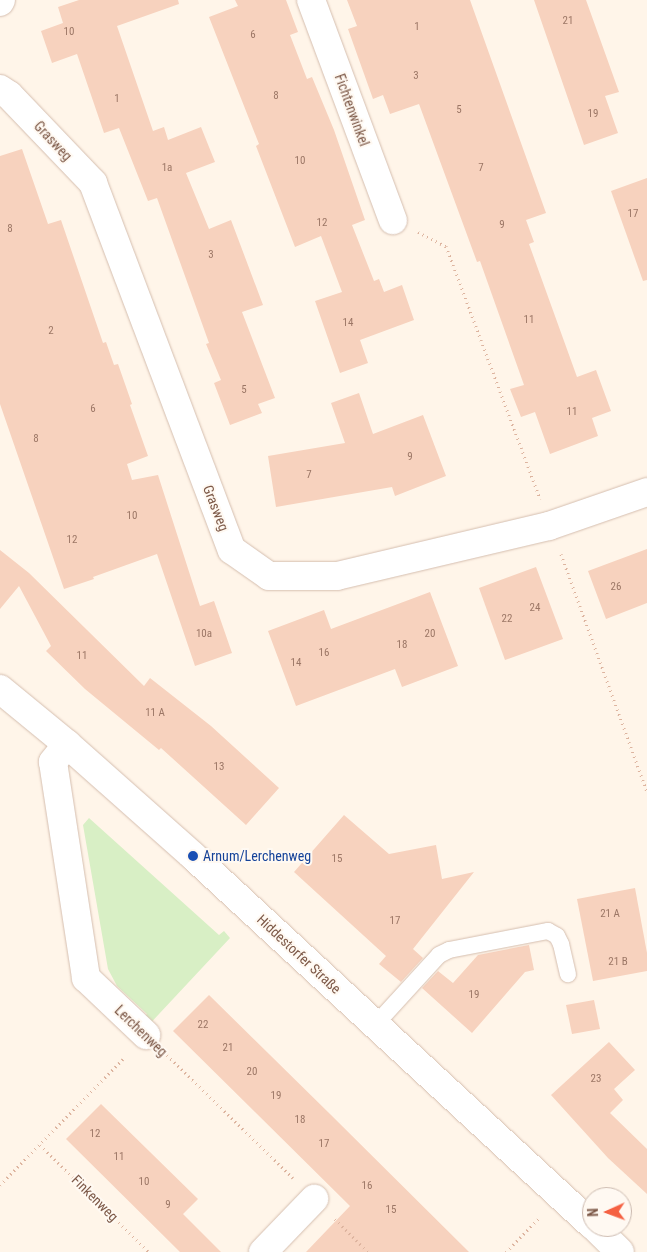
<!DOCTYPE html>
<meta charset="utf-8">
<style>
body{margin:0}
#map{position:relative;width:647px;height:1252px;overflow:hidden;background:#fff5e9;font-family:"Roboto Condensed",sans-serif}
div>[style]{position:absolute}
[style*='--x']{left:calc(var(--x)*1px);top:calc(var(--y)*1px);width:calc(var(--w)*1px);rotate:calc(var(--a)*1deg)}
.green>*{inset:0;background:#d8efc5}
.building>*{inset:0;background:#f7d2be}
.path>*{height:3px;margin-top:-1.5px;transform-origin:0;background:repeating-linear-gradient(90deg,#ddb49f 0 1px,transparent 0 5px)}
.roads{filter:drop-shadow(0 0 1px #d5beaf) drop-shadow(0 0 1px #d5beaf)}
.service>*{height:16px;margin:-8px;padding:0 8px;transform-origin:8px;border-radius:8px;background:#fff}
.minor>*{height:28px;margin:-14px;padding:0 14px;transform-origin:14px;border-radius:14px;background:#fff}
.secondary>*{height:28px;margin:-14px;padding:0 14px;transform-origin:14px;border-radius:14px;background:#fff}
.dots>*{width:14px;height:14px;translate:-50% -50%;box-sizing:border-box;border:2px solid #fff9f2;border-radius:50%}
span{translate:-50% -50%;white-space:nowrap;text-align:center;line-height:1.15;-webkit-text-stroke:4px #fff9f2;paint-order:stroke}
.number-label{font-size:11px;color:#9c7766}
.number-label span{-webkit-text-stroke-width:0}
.street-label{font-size:14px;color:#7d5948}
.transit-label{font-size:14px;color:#164399}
.left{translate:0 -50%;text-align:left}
.north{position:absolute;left:582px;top:1187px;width:50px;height:50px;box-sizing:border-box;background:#fff9f2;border:1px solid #cbb9ae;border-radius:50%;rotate:268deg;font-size:14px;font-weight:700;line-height:20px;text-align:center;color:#7d5948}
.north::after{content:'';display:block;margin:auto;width:18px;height:22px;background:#f56142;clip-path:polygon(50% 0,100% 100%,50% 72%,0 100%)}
</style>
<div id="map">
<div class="green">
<div style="clip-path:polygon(89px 818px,219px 935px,224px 931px,230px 938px,145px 1029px,138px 1023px,147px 1014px,117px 986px,108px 969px,83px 825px)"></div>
</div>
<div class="building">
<div style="clip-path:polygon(79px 0,178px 0,179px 4px,117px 26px,153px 131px,164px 127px,168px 140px,201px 127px,215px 162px,186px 173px,209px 229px,231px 220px,263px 305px,242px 312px,275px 398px,258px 404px,262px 413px,230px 425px,214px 383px,221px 380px,206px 344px,209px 343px,157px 198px,148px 201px,119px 128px,104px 133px,77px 54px,52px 63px,41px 31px,63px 23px,58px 7px)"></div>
<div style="clip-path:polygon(235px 0,286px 0,298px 32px,290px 35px,307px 79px,312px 77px,334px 130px,365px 220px,352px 225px,374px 281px,379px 279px,384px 292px,402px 285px,414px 320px,360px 340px,368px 363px,340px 373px,315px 301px,342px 292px,321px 236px,295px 247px,256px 146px,259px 144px,209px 17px,238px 6px)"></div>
<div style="clip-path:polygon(347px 0,470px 0,546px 213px,526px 220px,534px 242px,529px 244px,577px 377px,596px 370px,611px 411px,592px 418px,598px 436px,550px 454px,535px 412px,521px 417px,510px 389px,524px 385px,480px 261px,477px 262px,419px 104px,390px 114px,383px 95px,373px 99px,348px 29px,357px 26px)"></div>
<div style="clip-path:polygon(534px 0,586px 0,619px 92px,605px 96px,618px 133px,584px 145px)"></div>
<div style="clip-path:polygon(22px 149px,48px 224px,61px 220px,103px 343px,106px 342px,114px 365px,118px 364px,132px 404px,130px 405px,148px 456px,127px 464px,132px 480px,158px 475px,200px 606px,214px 601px,232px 653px,195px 666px,157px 554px,93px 577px,94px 579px,64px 589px,0 404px,0 156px)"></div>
<div style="clip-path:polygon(647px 178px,647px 280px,643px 281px,611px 191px)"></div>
<div style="clip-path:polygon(359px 393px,373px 434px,423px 415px,446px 476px,395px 496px,392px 487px,276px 507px,268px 456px,345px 443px,331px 403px)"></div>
<div style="clip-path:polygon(647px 549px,647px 603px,606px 619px,588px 571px)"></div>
<div style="clip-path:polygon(0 550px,29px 573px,144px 686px,150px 678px,211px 726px,279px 788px,246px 825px,161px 748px,159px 750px,85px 689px,46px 651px,51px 646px,19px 586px,0 609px)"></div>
<div style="clip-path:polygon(536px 567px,563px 639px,505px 660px,479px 588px)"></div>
<div style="clip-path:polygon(430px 592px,458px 666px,402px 687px,395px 669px,296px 706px,268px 631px,324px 610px,331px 629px)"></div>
<div style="clip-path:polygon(344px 815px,389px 854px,436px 845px,442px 879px,474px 872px,413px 949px,423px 958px,401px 982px,379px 964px,386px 956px,294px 872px)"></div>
<div style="clip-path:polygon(635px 888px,647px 953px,647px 971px,593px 981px,577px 899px)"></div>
<div style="clip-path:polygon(529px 945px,534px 970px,525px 972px,472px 1033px,422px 988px,438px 971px,453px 983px,478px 955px)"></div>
<div style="clip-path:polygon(209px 995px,330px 1114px,469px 1252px,306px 1252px,350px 1206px,173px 1031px)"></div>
<div style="clip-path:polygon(594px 1000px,600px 1029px,572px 1034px,566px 1005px)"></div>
<div style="clip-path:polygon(609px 1042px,635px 1070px,614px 1089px,623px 1100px,610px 1113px,647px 1149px,647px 1194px,608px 1158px,551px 1095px)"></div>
<div style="clip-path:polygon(101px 1104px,198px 1199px,183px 1214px,221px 1252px,180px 1252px,66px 1139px)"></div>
</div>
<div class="path">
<div style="--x:418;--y:232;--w:31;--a:27"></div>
<div style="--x:446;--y:246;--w:270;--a:69.6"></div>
<div style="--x:561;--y:554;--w:252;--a:70.1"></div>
<div style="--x:167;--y:1055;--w:176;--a:44.3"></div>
<div style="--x:40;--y:1145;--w:153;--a:44.5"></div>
<div style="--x:0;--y:1185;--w:179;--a:-45.7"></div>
<div style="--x:335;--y:1219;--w:47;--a:45"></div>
<div style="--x:506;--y:1252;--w:49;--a:-45.8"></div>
</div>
<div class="roads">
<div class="service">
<div style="--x:376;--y:1024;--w:93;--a:-47.6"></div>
<div style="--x:439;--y:955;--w:11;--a:-27"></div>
<div style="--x:449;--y:950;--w:101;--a:-10.9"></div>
<div style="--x:548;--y:931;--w:10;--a:29"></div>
<div style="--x:557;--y:936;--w:9;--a:63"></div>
<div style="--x:561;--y:944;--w:31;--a:77"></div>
</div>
<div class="minor">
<div style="--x:311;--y:0;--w:235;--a:69.6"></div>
<div style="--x:0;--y:2;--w:2;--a:-63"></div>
<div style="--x:0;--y:89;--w:11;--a:34"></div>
<div style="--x:9;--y:95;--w:122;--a:46.3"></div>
<div style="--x:93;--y:183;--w:392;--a:69.3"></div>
<div style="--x:232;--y:550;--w:45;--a:35.1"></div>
<div style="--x:269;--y:576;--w:68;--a:0"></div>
<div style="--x:337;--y:576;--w:218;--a:-13.3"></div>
<div style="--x:549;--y:526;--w:104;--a:-19.1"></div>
<div style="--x:67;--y:744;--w:23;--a:128"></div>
<div style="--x:53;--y:762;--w:219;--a:81.3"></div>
<div style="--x:86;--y:978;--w:83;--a:43.5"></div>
<div style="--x:263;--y:1252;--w:74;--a:-46.1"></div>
</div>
<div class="secondary">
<div style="--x:0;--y:689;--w:87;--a:39.4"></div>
<div style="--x:67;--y:744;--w:169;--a:41.6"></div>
<div style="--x:193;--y:856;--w:543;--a:42.76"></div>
<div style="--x:595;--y:1227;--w:35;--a:45"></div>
</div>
</div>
<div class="dots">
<div style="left:193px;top:856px;background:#1a4fb4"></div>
</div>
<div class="number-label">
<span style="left:568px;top:21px">21</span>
<span style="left:417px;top:27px">1</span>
<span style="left:69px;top:32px">10</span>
<span style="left:253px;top:35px">6</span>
<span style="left:416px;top:76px">3</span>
<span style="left:276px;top:96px">8</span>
<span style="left:117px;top:99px">1</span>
<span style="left:459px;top:110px">5</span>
<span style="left:593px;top:114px">19</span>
<span style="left:300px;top:161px">10</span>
<span style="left:167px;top:168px">1a</span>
<span style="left:481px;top:168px">7</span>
<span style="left:633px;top:214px">17</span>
<span style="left:322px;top:223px">12</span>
<span style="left:502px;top:225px">9</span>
<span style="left:10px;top:229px">8</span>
<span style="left:211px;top:255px">3</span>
<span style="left:529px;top:320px">11</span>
<span style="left:348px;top:323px">14</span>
<span style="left:51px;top:331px">2</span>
<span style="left:244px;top:390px">5</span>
<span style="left:93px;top:409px">6</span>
<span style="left:572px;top:412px">11</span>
<span style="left:36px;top:439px">8</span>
<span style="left:410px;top:457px">9</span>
<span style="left:309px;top:475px">7</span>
<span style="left:132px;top:516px">10</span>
<span style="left:72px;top:540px">12</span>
<span style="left:616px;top:587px">26</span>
<span style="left:535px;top:608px">24</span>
<span style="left:507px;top:619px">22</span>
<span style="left:204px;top:634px">10a</span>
<span style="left:430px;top:634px">20</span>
<span style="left:402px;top:645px">18</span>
<span style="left:324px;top:653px">16</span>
<span style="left:82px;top:656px">11</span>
<span style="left:296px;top:663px">14</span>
<span style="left:155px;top:713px">11 A</span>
<span style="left:219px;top:767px">13</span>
<span style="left:337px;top:859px">15</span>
<span style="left:610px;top:914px">21 A</span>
<span style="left:395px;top:921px">17</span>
<span style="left:618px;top:962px">21 B</span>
<span style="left:474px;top:995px">19</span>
<span style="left:203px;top:1025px">22</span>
<span style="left:228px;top:1048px">21</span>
<span style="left:252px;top:1072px">20</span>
<span style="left:596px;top:1079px">23</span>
<span style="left:276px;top:1096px">19</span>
<span style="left:300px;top:1120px">18</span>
<span style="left:95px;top:1134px">12</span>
<span style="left:324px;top:1144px">17</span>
<span style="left:119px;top:1157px">11</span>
<span style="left:144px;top:1182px">10</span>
<span style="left:367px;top:1186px">16</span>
<span style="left:168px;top:1205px">9</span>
<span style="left:391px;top:1210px">15</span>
</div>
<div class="street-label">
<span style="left:352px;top:110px;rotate:70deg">Fichtenwinkel</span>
<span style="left:53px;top:141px;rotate:47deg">Grasweg</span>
<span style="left:216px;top:508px;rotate:69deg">Grasweg</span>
<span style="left:299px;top:954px;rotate:43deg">Hiddestorfer Straße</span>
<span style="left:141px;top:1031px;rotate:44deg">Lerchenweg</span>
<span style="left:95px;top:1198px;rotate:45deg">Finkenweg</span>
</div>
<div class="transit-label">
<span class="left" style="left:203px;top:856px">Arnum/Lerchenweg</span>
</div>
<div class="north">N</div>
</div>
